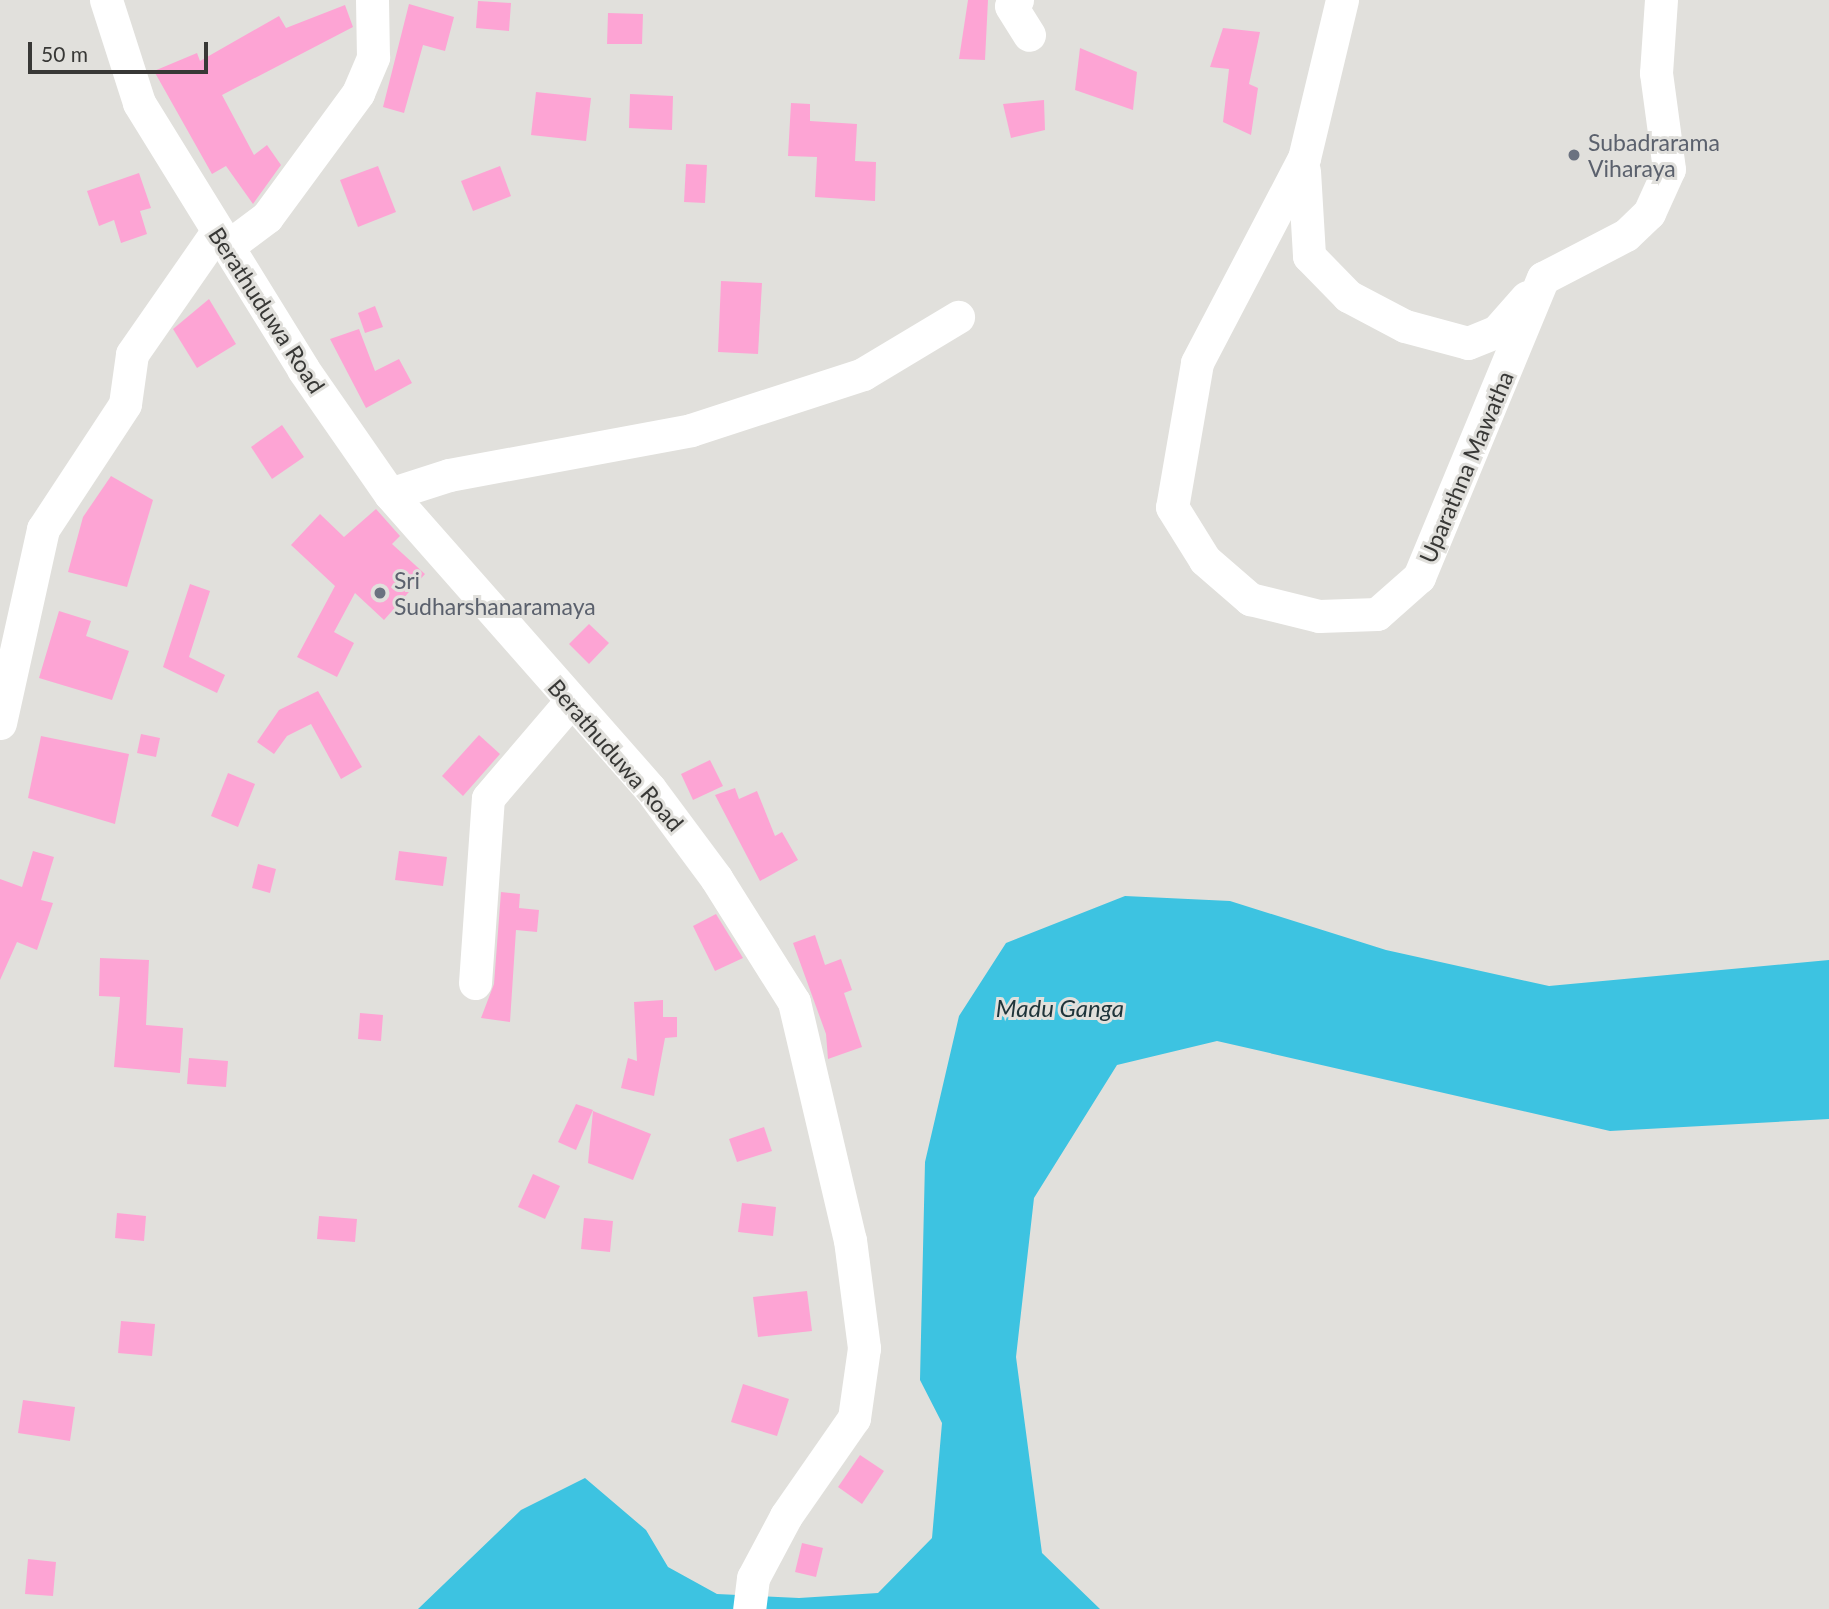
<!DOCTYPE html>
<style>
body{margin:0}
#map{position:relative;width:1829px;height:1609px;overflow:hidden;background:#e1e0dc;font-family:Lato,sans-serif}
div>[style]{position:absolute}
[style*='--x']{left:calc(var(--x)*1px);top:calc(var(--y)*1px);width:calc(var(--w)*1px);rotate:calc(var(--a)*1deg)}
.water>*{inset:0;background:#3dc3e1}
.building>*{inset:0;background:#fda4d4}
.minor>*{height:33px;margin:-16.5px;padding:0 16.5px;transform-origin:16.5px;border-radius:16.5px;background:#fff}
.dots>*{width:19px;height:19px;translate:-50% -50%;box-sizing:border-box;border:4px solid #e1e0dc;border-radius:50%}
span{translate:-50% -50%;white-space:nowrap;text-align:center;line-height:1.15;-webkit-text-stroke:6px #e1e0dc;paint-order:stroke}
.worship-label{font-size:23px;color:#5b616d}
.left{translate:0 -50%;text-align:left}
.street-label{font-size:23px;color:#383836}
.water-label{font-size:24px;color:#1e343a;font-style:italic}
.scale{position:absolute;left:28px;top:42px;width:180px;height:32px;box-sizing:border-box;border:4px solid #383836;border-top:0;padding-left:9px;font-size:21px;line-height:24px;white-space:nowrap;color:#383836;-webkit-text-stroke:5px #e1e0dc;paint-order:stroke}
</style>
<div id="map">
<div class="water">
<div style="clip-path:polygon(1125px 896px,1230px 901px,1386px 950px,1549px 986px,1829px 960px,1829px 1119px,1610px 1131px,1217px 1041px,1117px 1065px,1034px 1198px,1016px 1357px,1042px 1553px,1100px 1609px,418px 1609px,521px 1510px,585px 1478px,646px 1530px,668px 1567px,717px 1594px,799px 1598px,878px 1593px,932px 1538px,942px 1423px,920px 1380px,925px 1162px,959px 1016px,1006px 943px)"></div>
</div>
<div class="building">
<div style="clip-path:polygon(968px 0,988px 0,985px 60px,959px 59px)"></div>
<div style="clip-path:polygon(478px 1px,511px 3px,509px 31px,476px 28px)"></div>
<div style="clip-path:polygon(409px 4px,454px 17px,445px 51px,423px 45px,404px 113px,383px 107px)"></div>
<div style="clip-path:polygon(345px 5px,353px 27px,222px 95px,254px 155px,267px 145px,281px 165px,253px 204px,226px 166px,212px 174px,154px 71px,197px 53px,200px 61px,279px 16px,286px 28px)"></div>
<div style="clip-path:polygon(608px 13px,643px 14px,642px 44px,607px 44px)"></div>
<div style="clip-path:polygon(1223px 28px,1260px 32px,1249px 84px,1258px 88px,1251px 135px,1223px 122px,1229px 69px,1210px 67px)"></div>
<div style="clip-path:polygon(1080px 48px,1137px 72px,1133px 110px,1075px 90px)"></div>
<div style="clip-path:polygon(536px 92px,591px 98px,586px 141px,531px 135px)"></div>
<div style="clip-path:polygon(630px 94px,673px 96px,672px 130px,629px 128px)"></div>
<div style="clip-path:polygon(1044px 100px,1045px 130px,1011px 138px,1003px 104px)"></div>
<div style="clip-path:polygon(791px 103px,810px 104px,810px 121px,857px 124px,855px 161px,876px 162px,875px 201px,815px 197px,817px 157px,788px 156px)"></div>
<div style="clip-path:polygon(686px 164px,707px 165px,705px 203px,684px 202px)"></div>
<div style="clip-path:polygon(378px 166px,396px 212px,358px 227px,340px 180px)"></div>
<div style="clip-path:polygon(500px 166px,511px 196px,473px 211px,461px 181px)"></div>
<div style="clip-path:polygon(139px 173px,151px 208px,140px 211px,147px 234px,121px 243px,114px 220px,99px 226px,87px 191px)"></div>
<div style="clip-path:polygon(721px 281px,762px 283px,758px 354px,718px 352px)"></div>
<div style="clip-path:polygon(209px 299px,236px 344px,197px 368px,173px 329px)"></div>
<div style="clip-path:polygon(375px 306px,383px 327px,365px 333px,358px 313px)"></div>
<div style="clip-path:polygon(359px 329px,375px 371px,399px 359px,412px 383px,366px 408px,330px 339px)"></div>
<div style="clip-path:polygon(282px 425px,304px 457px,272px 479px,251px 447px)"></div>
<div style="clip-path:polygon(111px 476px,153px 500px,127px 587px,68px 572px,83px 517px)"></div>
<div style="clip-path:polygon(376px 509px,400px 536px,392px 544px,425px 574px,384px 620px,355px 593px,334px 632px,354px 643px,337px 677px,297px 657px,335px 586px,291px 545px,320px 514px,344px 537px)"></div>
<div style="clip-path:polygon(190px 584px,210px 591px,189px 657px,225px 675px,217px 693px,163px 667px)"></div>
<div style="clip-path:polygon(59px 611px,91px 621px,86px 636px,129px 651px,112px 700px,39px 678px)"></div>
<div style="clip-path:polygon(589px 624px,609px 643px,589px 664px,569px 644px)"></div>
<div style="clip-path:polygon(318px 691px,362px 767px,341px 779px,311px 724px,287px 736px,274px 754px,257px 742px,279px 710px)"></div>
<div style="clip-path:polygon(141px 734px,160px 738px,156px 757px,137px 753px)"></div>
<div style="clip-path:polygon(479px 735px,500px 754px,463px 796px,442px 776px)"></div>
<div style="clip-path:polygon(41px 736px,129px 754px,115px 824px,28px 798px)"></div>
<div style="clip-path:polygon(710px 760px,723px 786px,693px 800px,681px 774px)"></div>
<div style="clip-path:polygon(228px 773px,255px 784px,238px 827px,211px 816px)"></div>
<div style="clip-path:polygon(735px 788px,739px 799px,757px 791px,775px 836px,782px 832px,798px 860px,760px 881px,715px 795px)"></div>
<div style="clip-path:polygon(33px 851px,54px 857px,41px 900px,53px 903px,37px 950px,17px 942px,0 980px,0 879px,22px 887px)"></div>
<div style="clip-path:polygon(399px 851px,447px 857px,443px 886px,395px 880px)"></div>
<div style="clip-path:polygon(258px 864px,276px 869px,270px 893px,252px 888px)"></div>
<div style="clip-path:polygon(501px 892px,520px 894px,519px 908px,539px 910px,537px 932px,516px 930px,510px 1022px,481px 1018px,494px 984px)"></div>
<div style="clip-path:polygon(716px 914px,743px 958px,715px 971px,693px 926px)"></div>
<div style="clip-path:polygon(815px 935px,825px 965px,841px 959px,852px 990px,844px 993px,862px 1047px,828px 1059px,826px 1034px,793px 943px)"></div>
<div style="clip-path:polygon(100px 958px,149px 960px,146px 1025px,183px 1028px,180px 1073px,114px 1067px,120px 997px,99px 996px)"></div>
<div style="clip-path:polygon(663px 1000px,663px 1017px,677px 1017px,677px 1037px,665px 1038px,654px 1096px,621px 1088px,628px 1058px,637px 1061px,634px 1002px)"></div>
<div style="clip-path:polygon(360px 1013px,383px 1015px,381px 1041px,358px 1039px)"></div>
<div style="clip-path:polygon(189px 1058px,228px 1061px,226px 1087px,187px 1084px)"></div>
<div style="clip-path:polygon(576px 1104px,593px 1110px,576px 1150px,558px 1142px)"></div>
<div style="clip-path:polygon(593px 1111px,651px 1134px,633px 1180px,588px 1163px)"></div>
<div style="clip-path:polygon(764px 1127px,772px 1151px,737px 1162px,729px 1139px)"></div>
<div style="clip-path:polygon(533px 1174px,560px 1186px,545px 1219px,518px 1207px)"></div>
<div style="clip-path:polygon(742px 1203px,776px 1207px,773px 1236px,738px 1232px)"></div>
<div style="clip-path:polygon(117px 1213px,146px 1216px,144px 1241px,115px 1238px)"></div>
<div style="clip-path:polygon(319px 1216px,357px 1219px,355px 1242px,317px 1239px)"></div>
<div style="clip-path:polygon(584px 1218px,613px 1221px,610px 1252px,581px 1249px)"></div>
<div style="clip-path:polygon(807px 1291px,812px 1331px,758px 1337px,753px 1297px)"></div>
<div style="clip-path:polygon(121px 1321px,155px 1324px,152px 1356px,118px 1353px)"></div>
<div style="clip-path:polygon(743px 1384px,789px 1399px,777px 1436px,731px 1422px)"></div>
<div style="clip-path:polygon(23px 1400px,75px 1407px,70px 1441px,18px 1433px)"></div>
<div style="clip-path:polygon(860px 1455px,884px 1471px,862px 1504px,838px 1487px)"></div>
<div style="clip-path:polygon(802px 1543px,823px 1548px,816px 1577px,795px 1572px)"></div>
<div style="clip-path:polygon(28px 1559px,56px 1562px,53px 1596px,25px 1594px)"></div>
</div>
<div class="minor">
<div style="--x:106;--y:0;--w:108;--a:72.2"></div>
<div style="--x:139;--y:103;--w:312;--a:58.3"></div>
<div style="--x:303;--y:369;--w:152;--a:55.2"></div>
<div style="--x:390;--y:494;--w:393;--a:48.6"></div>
<div style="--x:650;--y:789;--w:111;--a:53.4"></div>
<div style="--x:716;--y:878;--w:146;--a:57.8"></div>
<div style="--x:794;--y:1002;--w:244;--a:76.8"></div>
<div style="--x:850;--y:1240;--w:109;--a:82.6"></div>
<div style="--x:864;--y:1348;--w:71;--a:98.1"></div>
<div style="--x:854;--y:1418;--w:119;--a:124.8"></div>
<div style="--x:786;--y:1516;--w:70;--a:118"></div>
<div style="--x:753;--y:1578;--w:31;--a:97"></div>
<div style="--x:1017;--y:0;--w:8;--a:135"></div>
<div style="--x:1011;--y:6;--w:34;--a:58"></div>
<div style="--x:1342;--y:0;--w:163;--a:103.5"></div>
<div style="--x:1304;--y:158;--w:231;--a:117.6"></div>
<div style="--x:1197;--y:363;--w:146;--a:99.8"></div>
<div style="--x:1172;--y:507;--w:62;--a:58.1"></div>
<div style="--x:1205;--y:560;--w:60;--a:40.9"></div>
<div style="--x:1250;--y:599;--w:71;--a:13.8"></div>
<div style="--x:1319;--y:616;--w:58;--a:-2"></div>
<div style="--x:1377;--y:614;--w:56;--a:-41.4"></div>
<div style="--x:1419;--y:577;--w:324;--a:-67.5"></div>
<div style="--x:1543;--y:278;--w:93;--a:-27.4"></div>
<div style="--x:1626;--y:235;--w:32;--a:-44"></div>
<div style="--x:1649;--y:213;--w:48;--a:-65.6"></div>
<div style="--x:1669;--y:169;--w:97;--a:-97.7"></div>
<div style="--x:1656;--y:73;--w:73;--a:-86.1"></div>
<div style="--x:1304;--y:171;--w:85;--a:86.6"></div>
<div style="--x:1309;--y:256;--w:56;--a:45.7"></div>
<div style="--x:1348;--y:296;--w:64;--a:27.8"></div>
<div style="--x:1405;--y:326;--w:65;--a:15.1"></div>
<div style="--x:1468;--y:343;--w:31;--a:-22"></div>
<div style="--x:1497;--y:331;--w:45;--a:-48.6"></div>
<div style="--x:227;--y:247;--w:50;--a:-36.9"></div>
<div style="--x:267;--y:217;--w:154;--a:-53.7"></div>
<div style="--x:358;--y:93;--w:39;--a:-67"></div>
<div style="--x:373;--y:57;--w:57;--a:-91"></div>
<div style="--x:390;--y:494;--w:62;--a:-17.9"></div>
<div style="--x:449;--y:475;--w:246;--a:-10.5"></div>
<div style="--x:691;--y:430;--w:181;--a:-18"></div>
<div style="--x:863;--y:374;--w:111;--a:-31"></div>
<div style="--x:0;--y:723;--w:199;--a:-77.5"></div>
<div style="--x:43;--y:529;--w:149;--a:-56.7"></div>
<div style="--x:125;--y:404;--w:50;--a:-82"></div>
<div style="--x:132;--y:354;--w:147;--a:-55.2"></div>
<div style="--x:475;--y:983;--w:185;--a:-86"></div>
<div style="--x:488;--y:798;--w:126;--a:-49.5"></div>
</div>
<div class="dots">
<div style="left:1574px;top:155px;background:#6b7280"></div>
<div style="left:380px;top:593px;background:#6b7280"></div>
</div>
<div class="worship-label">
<span class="left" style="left:1588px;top:155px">Subadrarama<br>Viharaya</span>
<span class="left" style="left:394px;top:593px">Sri<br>Sudharshanaramaya</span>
</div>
<div class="street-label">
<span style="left:267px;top:310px;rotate:57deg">Berathuduwa Road</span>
<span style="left:1466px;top:467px;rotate:-67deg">Uparathna Mawatha</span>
<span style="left:616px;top:755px;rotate:49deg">Berathuduwa Road</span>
</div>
<div class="water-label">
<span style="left:1060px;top:1008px">Madu Ganga</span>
</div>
<div class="scale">50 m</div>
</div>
